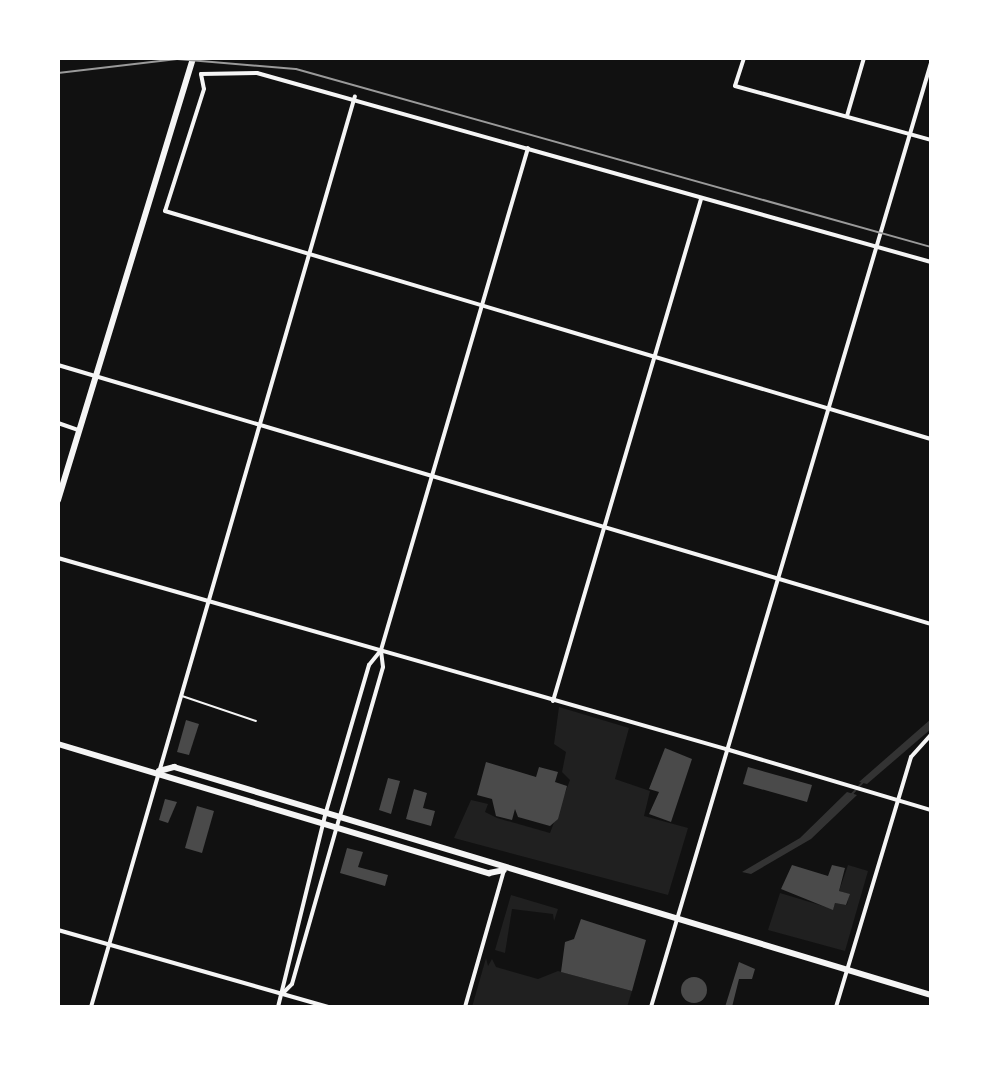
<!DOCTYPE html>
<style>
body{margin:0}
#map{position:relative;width:989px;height:1065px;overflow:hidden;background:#111;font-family:Barlow,sans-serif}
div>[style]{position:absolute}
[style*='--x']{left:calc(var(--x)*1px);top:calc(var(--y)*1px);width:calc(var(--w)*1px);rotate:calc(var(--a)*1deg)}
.green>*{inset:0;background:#202020}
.water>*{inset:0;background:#333}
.stream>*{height:2px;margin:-1px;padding:0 1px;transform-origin:1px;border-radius:1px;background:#333}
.building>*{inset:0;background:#4a4a4a}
.round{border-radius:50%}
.service>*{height:2px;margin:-1px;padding:0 1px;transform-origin:1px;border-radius:1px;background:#f5f5f5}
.minor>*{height:4px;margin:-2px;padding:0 2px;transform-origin:2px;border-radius:2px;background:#f5f5f5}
.tertiary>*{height:4px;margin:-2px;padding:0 2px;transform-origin:2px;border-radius:2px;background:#f5f5f5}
.primary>*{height:6px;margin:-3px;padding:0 3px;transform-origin:3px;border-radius:3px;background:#f5f5f5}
.rail>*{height:2px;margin:-1px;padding:0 1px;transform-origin:1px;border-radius:1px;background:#9a9a9a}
span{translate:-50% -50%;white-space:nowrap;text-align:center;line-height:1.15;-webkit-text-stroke:6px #fff;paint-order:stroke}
.frame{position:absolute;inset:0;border:60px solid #fff;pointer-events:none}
</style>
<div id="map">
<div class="green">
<div style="clip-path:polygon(559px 707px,629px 728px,615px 779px,650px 791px,644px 816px,688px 828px,668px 895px,454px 838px,471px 800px,488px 804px,485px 812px,497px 818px,550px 833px,570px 780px,562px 772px,566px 752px,554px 744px)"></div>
<div style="clip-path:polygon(848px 865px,868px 871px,845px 951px,768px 930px,780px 893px,833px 909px,835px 903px,847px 905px,849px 894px,839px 891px)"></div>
<div style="clip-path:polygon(511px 895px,558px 909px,554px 921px,553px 914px,512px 909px,505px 953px,495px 950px)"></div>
<div style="clip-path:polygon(486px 958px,488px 966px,492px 959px,496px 967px,538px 979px,558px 971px,632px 991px,627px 1007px,472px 1007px)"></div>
</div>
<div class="water">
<div style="clip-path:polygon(931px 719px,931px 729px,867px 784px,859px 782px)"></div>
<div style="clip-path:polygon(847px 792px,857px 795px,811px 839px,751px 874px,742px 872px,800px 838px)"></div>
</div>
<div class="stream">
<div style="--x:851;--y:795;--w:18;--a:-47"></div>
</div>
<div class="building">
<div style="clip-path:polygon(186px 720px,199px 724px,189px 755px,177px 752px)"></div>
<div style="clip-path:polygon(665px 748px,692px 759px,671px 822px,649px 814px,659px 792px,649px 789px)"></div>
<div style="clip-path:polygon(486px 762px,536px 777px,539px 767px,558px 772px,555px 782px,567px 786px,558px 819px,550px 826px,518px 817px,515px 809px,512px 820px,496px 816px,492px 799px,477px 795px)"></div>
<div style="clip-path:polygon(748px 767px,812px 785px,807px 802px,743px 784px)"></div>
<div style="clip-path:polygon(388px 778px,400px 781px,391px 814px,379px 810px)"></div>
<div style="clip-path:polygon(414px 789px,427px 793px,423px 808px,435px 811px,431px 826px,406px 819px)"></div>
<div style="clip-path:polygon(165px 799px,177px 802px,168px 823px,159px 820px)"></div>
<div style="clip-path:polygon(197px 806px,214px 811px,202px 853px,185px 848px)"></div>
<div style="clip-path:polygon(347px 848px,363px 852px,358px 867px,388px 875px,385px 886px,340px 873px)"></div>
<div style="clip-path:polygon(792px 865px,828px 876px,832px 865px,845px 868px,839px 891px,850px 894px,846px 905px,835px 903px,833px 910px,781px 889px)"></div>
<div style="clip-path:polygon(581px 919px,646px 940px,632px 991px,561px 972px,565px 942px,574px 939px)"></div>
<div style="clip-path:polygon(739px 962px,755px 969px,752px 979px,739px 979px,732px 1007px,725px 1007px)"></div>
<div class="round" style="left:681px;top:977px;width:26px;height:26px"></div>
</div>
<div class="service">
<div style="--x:182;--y:696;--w:78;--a:18.7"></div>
</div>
<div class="minor">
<div style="--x:744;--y:58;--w:29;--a:108"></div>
<div style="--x:735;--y:86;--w:203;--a:15.4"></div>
<div style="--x:847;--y:116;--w:60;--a:-73.7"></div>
<div style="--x:931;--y:262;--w:700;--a:-164.34"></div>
<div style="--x:257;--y:73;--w:56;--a:179"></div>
<div style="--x:201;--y:74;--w:15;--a:79"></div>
<div style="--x:204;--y:89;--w:128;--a:107.7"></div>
<div style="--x:165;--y:211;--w:799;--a:16.58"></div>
<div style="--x:58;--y:365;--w:911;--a:16.52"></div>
<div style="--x:58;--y:423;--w:21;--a:19"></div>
<div style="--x:553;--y:701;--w:523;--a:-73.57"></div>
<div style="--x:726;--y:749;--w:214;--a:16.6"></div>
<div style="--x:326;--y:812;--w:153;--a:-73.7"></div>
<div style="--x:369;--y:665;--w:19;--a:-51"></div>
<div style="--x:381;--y:650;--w:523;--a:-73.68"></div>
<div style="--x:340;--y:816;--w:155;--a:-73.9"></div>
<div style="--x:383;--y:667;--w:17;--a:-97"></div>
<div style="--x:58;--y:930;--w:281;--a:15.9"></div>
<div style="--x:91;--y:1007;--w:948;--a:-73.84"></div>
<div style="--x:465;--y:1007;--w:142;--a:-74.1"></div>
<div style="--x:836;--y:1007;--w:261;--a:-73.3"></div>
<div style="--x:911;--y:757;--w:30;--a:-48"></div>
</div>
<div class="tertiary">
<div style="--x:58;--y:558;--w:695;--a:15.96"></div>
<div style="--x:282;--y:994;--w:14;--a:-45"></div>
<div style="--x:292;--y:984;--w:175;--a:-74.1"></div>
<div style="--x:278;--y:1007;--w:201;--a:-76.2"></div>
<div style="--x:651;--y:1007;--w:985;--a:-73.48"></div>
</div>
<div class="primary">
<div style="--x:58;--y:500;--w:462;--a:-73"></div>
<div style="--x:58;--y:744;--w:450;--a:16.7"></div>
<div style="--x:489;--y:873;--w:15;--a:-11"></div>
<div style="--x:159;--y:771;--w:16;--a:-15"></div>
<div style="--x:174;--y:767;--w:791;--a:16.76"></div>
</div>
<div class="rail">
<div style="--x:58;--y:73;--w:120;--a:-6.7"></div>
<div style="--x:177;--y:59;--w:119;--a:4.8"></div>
<div style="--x:296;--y:69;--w:659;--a:15.66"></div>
</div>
<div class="frame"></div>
</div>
